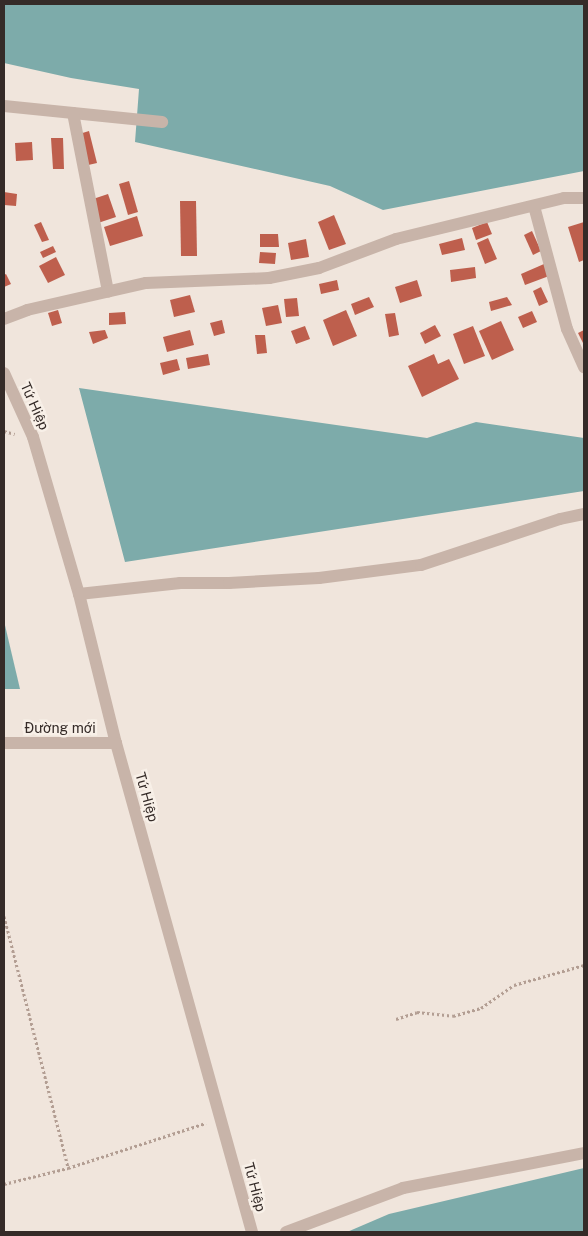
<!DOCTYPE html>
<meta charset="utf-8">
<style>
body{margin:0}
#map{position:relative;width:588px;height:1236px;overflow:hidden;background:#f0e5dc;font-family:"Public Sans",sans-serif}
div>[style]{position:absolute}
[style*='--x']{left:calc(var(--x)*1px);top:calc(var(--y)*1px);width:calc(var(--w)*1px);rotate:calc(var(--a)*1deg)}
.water>*{inset:0;background:#7dabaa}
.building>*{inset:0;background:#be5f4d}
.path>*{height:3px;margin-top:-1.5px;transform-origin:0;background:repeating-linear-gradient(90deg,#b39e93 0 2.5px,transparent 0 5px)}
.minor>*{height:12px;margin:-6px;padding:0 6px;transform-origin:6px;border-radius:6px;background:#c8b4a9}
span{translate:-50% -50%;white-space:nowrap;text-align:center;line-height:1.15;-webkit-text-stroke:5px #f8f0e8;paint-order:stroke}
.street-label{font-size:14px;color:#352b28}
.frame{position:absolute;inset:0;border:5px solid #352b28;pointer-events:none}
</style>
<div id="map">
<div class="water">
<div style="clip-path:polygon(4px 4px,584px 4px,584px 171px,383px 210px,330px 186px,135px 142px,139px 89px,71px 78px,4px 63px)"></div>
<div style="clip-path:polygon(79px 388px,427px 438px,476px 422px,584px 438px,584px 491px,125px 562px)"></div>
<div style="clip-path:polygon(4px 621px,20px 689px,4px 689px)"></div>
<div style="clip-path:polygon(584px 1168px,584px 1232px,347px 1232px,389px 1214px)"></div>
</div>
<div class="building">
<div style="clip-path:polygon(89px 131px,97px 163px,84px 166px,76px 135px)"></div>
<div style="clip-path:polygon(51px 138px,63px 138px,64px 169px,53px 169px)"></div>
<div style="clip-path:polygon(32px 142px,33px 160px,16px 161px,15px 143px)"></div>
<div style="clip-path:polygon(129px 181px,138px 212px,128px 215px,119px 184px)"></div>
<div style="clip-path:polygon(4px 192px,17px 194px,16px 206px,4px 205px)"></div>
<div style="clip-path:polygon(108px 194px,116px 217px,95px 224px,87px 201px)"></div>
<div style="clip-path:polygon(180px 201px,196px 201px,197px 256px,181px 256px)"></div>
<div style="clip-path:polygon(334px 215px,346px 244px,329px 250px,318px 222px)"></div>
<div style="clip-path:polygon(137px 216px,143px 236px,110px 246px,104px 227px)"></div>
<div style="clip-path:polygon(41px 222px,49px 240px,42px 242px,34px 225px)"></div>
<div style="clip-path:polygon(487px 222px,492px 234px,476px 240px,472px 228px)"></div>
<div style="clip-path:polygon(584px 222px,584px 260px,579px 262px,568px 227px)"></div>
<div style="clip-path:polygon(532px 231px,541px 251px,533px 255px,524px 235px)"></div>
<div style="clip-path:polygon(260px 234px,278px 234px,279px 247px,260px 247px)"></div>
<div style="clip-path:polygon(462px 238px,465px 250px,442px 255px,439px 244px)"></div>
<div style="clip-path:polygon(488px 238px,497px 259px,485px 264px,477px 243px)"></div>
<div style="clip-path:polygon(306px 239px,309px 257px,291px 260px,288px 243px)"></div>
<div style="clip-path:polygon(53px 246px,56px 252px,43px 258px,40px 252px)"></div>
<div style="clip-path:polygon(260px 252px,276px 253px,275px 264px,259px 263px)"></div>
<div style="clip-path:polygon(56px 257px,65px 275px,48px 283px,39px 266px)"></div>
<div style="clip-path:polygon(544px 264px,549px 276px,525px 285px,521px 274px)"></div>
<div style="clip-path:polygon(475px 267px,476px 278px,451px 282px,450px 270px)"></div>
<div style="clip-path:polygon(6px 274px,11px 284px,4px 287px,4px 275px)"></div>
<div style="clip-path:polygon(337px 280px,339px 290px,321px 294px,319px 284px)"></div>
<div style="clip-path:polygon(417px 280px,422px 296px,400px 303px,395px 287px)"></div>
<div style="clip-path:polygon(541px 287px,548px 302px,539px 306px,533px 291px)"></div>
<div style="clip-path:polygon(190px 295px,195px 312px,174px 317px,170px 300px)"></div>
<div style="clip-path:polygon(369px 297px,374px 307px,355px 315px,351px 304px)"></div>
<div style="clip-path:polygon(507px 297px,512px 305px,491px 311px,489px 302px)"></div>
<div style="clip-path:polygon(297px 298px,299px 316px,286px 317px,284px 299px)"></div>
<div style="clip-path:polygon(278px 305px,282px 323px,266px 326px,262px 308px)"></div>
<div style="clip-path:polygon(58px 310px,62px 323px,52px 326px,48px 313px)"></div>
<div style="clip-path:polygon(346px 310px,357px 336px,333px 346px,323px 320px)"></div>
<div style="clip-path:polygon(532px 311px,537px 322px,523px 328px,518px 317px)"></div>
<div style="clip-path:polygon(125px 312px,126px 324px,109px 325px,109px 313px)"></div>
<div style="clip-path:polygon(395px 313px,399px 335px,389px 337px,385px 314px)"></div>
<div style="clip-path:polygon(222px 320px,225px 333px,214px 336px,210px 323px)"></div>
<div style="clip-path:polygon(501px 321px,514px 350px,492px 360px,479px 331px)"></div>
<div style="clip-path:polygon(435px 325px,441px 336px,425px 344px,420px 333px)"></div>
<div style="clip-path:polygon(305px 326px,310px 339px,296px 344px,291px 331px)"></div>
<div style="clip-path:polygon(473px 326px,485px 356px,464px 364px,453px 334px)"></div>
<div style="clip-path:polygon(105px 330px,108px 338px,93px 344px,89px 332px)"></div>
<div style="clip-path:polygon(190px 330px,194px 345px,167px 352px,163px 337px)"></div>
<div style="clip-path:polygon(584px 330px,584px 345px,578px 333px)"></div>
<div style="clip-path:polygon(255px 335px,265px 335px,267px 353px,257px 354px)"></div>
<div style="clip-path:polygon(208px 354px,210px 365px,188px 369px,186px 358px)"></div>
<div style="clip-path:polygon(434px 354px,438px 364px,449px 359px,459px 379px,422px 397px,408px 366px)"></div>
<div style="clip-path:polygon(177px 359px,180px 370px,163px 375px,160px 363px)"></div>
</div>
<div class="path">
<div style="--x:4;--y:431;--w:11;--a:15"></div>
<div style="--x:4;--y:916;--w:260;--a:75.7"></div>
<div style="--x:396;--y:1019;--w:22;--a:-18"></div>
<div style="--x:417;--y:1012;--w:36;--a:6"></div>
<div style="--x:453;--y:1016;--w:29;--a:-16"></div>
<div style="--x:481;--y:1008;--w:40;--a:-34.9"></div>
<div style="--x:514;--y:985;--w:73;--a:-15.9"></div>
<div style="--x:4;--y:1184;--w:66;--a:-14"></div>
<div style="--x:68;--y:1168;--w:145;--a:-18.1"></div>
</div>
<div class="minor">
<div style="--x:4;--y:106;--w:159;--a:5.8"></div>
<div style="--x:73;--y:113;--w:182;--a:78.9"></div>
<div style="--x:534;--y:206;--w:127;--a:75"></div>
<div style="--x:567;--y:329;--w:42;--a:65.9"></div>
<div style="--x:4;--y:319;--w:25;--a:-21"></div>
<div style="--x:27;--y:310;--w:122;--a:-12.8"></div>
<div style="--x:146;--y:283;--w:123;--a:-2.3"></div>
<div style="--x:269;--y:278;--w:51;--a:-11.3"></div>
<div style="--x:319;--y:268;--w:82;--a:-20.6"></div>
<div style="--x:396;--y:239;--w:173;--a:-13.7"></div>
<div style="--x:564;--y:198;--w:20;--a:0"></div>
<div style="--x:4;--y:373;--w:70;--a:65.6"></div>
<div style="--x:33;--y:437;--w:164;--a:73.7"></div>
<div style="--x:79;--y:594;--w:154;--a:76.1"></div>
<div style="--x:116;--y:743;--w:508;--a:74.46"></div>
<div style="--x:79;--y:594;--w:102;--a:-6.2"></div>
<div style="--x:180;--y:583;--w:49;--a:0"></div>
<div style="--x:229;--y:583;--w:90;--a:-3.2"></div>
<div style="--x:319;--y:578;--w:103;--a:-7.3"></div>
<div style="--x:421;--y:565;--w:146;--a:-18.3"></div>
<div style="--x:560;--y:519;--w:25;--a:-12"></div>
<div style="--x:4;--y:743;--w:112;--a:0"></div>
<div style="--x:286;--y:1232;--w:125;--a:-20.6"></div>
<div style="--x:403;--y:1188;--w:184;--a:-10.9"></div>
</div>
<div class="street-label">
<span style="left:35px;top:406px;rotate:66deg">Tứ Hiệp</span>
<span style="left:60px;top:728px">Đường mới</span>
<span style="left:147px;top:797px;rotate:74deg">Tứ Hiệp</span>
<span style="left:255px;top:1187px;rotate:75deg">Tứ Hiệp</span>
</div>
<div class="frame"></div>
</div>
